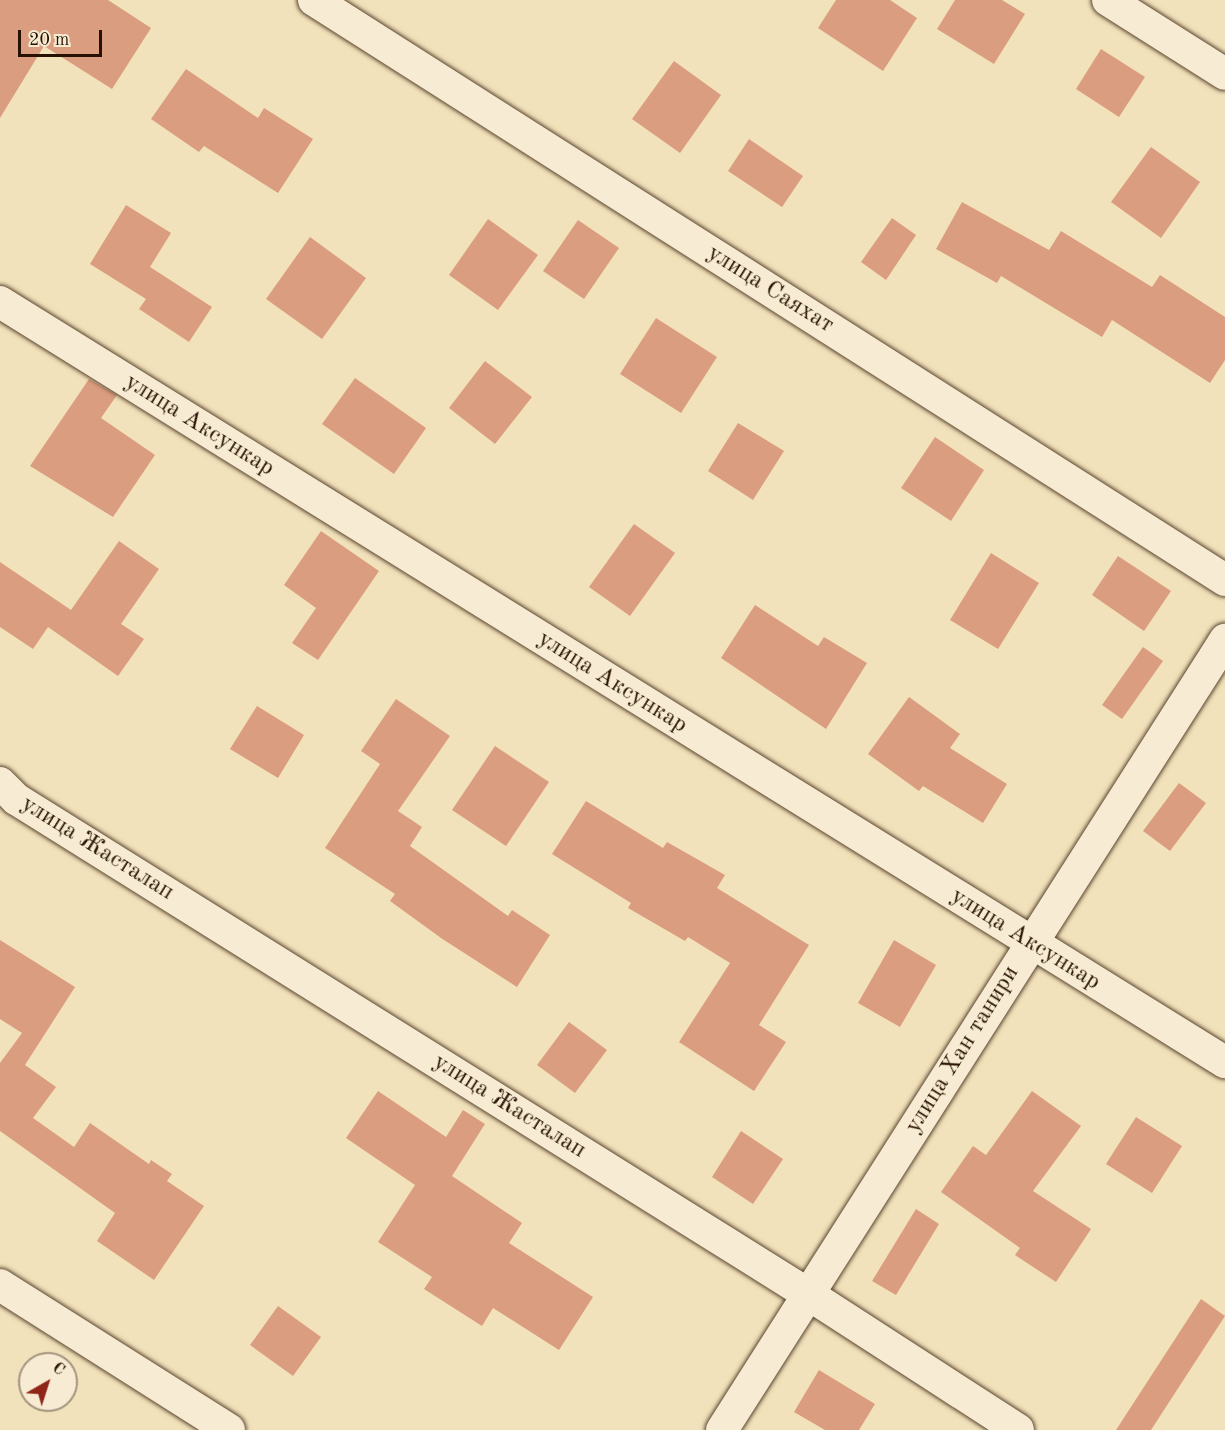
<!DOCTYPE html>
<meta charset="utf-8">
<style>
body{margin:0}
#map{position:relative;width:1225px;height:1430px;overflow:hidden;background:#f2e2bb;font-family:"Old Standard TT",serif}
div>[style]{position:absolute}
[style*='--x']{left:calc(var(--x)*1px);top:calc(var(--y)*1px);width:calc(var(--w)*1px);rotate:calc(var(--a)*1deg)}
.building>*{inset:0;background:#db9d7f}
.roads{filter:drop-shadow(0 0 2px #5a452f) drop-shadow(0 0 2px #5a452f)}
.minor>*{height:32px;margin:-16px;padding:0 16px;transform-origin:16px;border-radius:16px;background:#f7ecd3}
span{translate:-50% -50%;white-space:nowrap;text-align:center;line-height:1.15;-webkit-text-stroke:4.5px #f7ecd3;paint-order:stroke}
.street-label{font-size:24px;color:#271100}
.north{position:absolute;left:18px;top:1352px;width:60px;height:60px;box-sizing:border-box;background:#f7ecd3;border:2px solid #a4947f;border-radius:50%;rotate:39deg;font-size:16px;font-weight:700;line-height:24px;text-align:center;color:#271100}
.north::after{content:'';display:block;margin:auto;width:21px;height:27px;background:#8f2418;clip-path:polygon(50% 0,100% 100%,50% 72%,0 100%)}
.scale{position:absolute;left:18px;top:30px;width:84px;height:27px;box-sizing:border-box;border:3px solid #271100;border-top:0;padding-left:8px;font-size:18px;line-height:21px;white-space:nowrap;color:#271100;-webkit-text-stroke:4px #f7ecd3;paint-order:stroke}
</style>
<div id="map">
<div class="building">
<div style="clip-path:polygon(0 0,108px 0,151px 28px,112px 89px,44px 46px,0 118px)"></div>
<div style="clip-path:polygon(836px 0,890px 0,917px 18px,883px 71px,818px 28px)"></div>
<div style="clip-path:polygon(955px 0,1002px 0,1025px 14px,994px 64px,937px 29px)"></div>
<div style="clip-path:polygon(1101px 49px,1145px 77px,1119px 117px,1076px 89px)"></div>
<div style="clip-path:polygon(674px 61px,721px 95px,680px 153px,632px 119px)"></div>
<div style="clip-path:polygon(186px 69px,258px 118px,264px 108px,313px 139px,278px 193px,204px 146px,199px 152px,151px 119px)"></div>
<div style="clip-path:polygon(749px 139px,803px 176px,782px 207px,728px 171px)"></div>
<div style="clip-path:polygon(1151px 147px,1200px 182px,1161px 238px,1111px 202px)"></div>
<div style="clip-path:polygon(962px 202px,1049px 250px,1061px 231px,1152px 287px,1160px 275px,1225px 317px,1225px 360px,1210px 383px,1112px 320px,1102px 337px,1001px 276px,997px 283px,936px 249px)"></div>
<div style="clip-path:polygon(126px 205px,171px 233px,150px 267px,212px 307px,189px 342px,139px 309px,146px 299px,90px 264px)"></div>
<div style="clip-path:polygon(892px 218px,916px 235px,886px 280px,861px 262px)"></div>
<div style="clip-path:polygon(488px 219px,538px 255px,498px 310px,449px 275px)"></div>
<div style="clip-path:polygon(578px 220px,619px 248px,584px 299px,543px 271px)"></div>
<div style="clip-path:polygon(310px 237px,366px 278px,322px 339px,266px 299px)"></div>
<div style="clip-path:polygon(656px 318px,717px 357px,681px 413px,620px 374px)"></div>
<div style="clip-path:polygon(485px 361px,532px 397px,495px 444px,449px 408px)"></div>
<div style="clip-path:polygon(355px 378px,426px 428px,394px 474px,322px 424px)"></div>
<div style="clip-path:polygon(89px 379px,117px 395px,101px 418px,155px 455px,113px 517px,30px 466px)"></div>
<div style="clip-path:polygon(738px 423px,784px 451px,753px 500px,708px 471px)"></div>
<div style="clip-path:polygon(935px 437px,984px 470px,951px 521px,901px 488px)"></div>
<div style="clip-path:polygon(634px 524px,675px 553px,630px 616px,589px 587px)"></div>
<div style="clip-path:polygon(321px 531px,379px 571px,318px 660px,292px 643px,316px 608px,284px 585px)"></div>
<div style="clip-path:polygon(119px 541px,159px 569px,121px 624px,144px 639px,118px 676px,48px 627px,33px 649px,0 627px,0 562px,71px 610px)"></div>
<div style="clip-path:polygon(991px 553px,1039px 583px,998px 649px,950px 620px)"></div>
<div style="clip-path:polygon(1118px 556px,1171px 591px,1144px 631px,1092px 595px)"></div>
<div style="clip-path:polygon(755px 605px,818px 646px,824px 637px,867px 663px,826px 729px,721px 658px)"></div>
<div style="clip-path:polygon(1143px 647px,1163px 661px,1122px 719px,1102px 705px)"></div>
<div style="clip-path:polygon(909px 697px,960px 734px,950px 748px,1007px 784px,983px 823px,923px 786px,919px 791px,868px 754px)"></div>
<div style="clip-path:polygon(396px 699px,450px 736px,398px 811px,422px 827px,410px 846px,508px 916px,512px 910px,550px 935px,517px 987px,441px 938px,390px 901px,395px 894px,325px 848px,380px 764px,361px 751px)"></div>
<div style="clip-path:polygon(257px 706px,304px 735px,278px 778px,230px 749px)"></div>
<div style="clip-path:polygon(495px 746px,549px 782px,506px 846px,452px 810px)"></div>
<div style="clip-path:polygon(1179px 783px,1206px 803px,1170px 851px,1143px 831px)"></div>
<div style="clip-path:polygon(586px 801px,663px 848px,667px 842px,725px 875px,717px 888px,809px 945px,759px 1025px,786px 1042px,754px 1091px,679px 1042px,730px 963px,688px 937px,685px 941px,628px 908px,631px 903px,552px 854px)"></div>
<div style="clip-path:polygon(0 940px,75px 987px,25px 1065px,56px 1087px,33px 1118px,74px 1147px,90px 1123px,149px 1164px,151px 1160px,172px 1174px,167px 1181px,204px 1206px,154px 1280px,97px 1241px,115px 1213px,0 1131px,0 1063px,22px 1033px,0 1019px)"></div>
<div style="clip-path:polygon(894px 940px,936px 965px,900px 1027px,858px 1003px)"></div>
<div style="clip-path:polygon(569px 1022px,607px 1050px,575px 1093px,537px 1065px)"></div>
<div style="clip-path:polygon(378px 1091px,446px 1137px,463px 1110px,485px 1124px,452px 1176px,522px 1223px,509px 1243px,593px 1297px,559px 1350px,493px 1308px,482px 1326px,424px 1289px,432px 1277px,378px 1242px,415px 1185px,346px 1138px)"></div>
<div style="clip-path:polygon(1032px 1091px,1081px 1126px,1033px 1191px,1091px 1229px,1056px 1282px,1015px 1255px,1020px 1248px,941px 1192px,973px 1146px,986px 1155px)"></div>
<div style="clip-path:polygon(1136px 1117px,1182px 1146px,1152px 1193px,1106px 1164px)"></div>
<div style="clip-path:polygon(741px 1131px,783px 1159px,753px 1204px,712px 1177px)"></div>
<div style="clip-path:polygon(916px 1209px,939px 1224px,896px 1295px,872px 1281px)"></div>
<div style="clip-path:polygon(1201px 1299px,1225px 1316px,1151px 1430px,1116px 1430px)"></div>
<div style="clip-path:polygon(278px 1306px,321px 1337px,293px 1376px,250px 1345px)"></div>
<div style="clip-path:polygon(819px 1370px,875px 1404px,859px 1430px,825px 1430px,794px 1412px)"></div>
</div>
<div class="roads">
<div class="minor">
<div style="--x:314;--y:0;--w:1080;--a:32.48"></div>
<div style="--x:1108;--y:0;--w:138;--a:32.3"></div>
<div style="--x:0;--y:302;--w:1442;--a:31.82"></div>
<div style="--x:0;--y:783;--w:23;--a:45"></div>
<div style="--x:16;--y:799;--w:934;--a:32.01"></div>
<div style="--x:808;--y:1294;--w:250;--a:32.9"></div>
<div style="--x:0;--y:1285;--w:271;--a:32.3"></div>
<div style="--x:722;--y:1430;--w:937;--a:-57.51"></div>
</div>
</div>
<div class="street-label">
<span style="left:770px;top:290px;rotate:32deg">улица Саяхат</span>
<span style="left:199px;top:426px;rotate:32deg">улица Аксункар</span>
<span style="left:612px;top:683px;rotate:32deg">улица Аксункар</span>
<span style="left:97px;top:849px;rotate:32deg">улица Жасталап</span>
<span style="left:1025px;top:940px;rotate:32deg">улица Аксункар</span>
<span style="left:963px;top:1050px;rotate:-58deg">улица Хан танири</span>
<span style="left:509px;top:1107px;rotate:32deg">улица Жасталап</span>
</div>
<div class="north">С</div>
<div class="scale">20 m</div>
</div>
